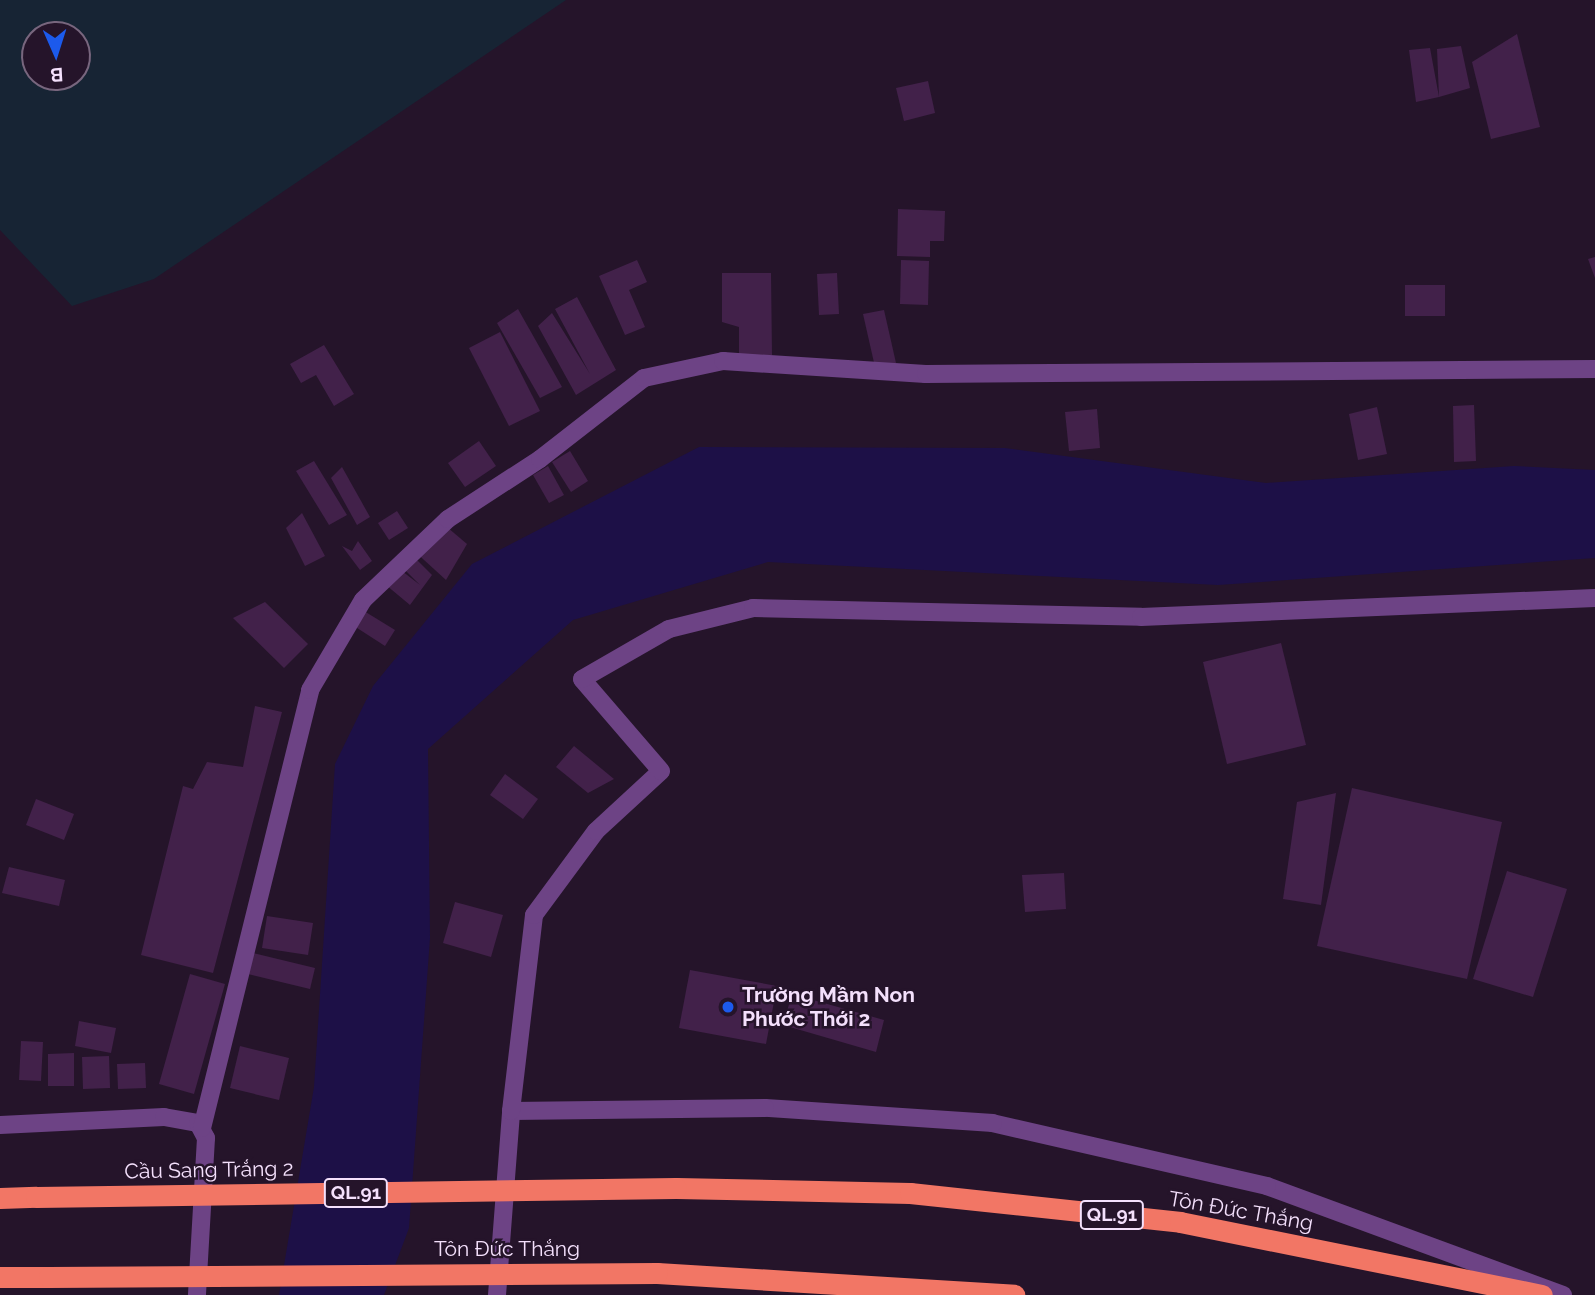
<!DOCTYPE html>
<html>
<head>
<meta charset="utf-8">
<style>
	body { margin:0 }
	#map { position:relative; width:1595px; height:1295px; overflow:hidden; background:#25142a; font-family:Raleway,sans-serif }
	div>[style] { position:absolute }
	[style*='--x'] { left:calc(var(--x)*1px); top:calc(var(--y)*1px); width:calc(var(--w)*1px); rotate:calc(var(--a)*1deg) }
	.green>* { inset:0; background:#172434 }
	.water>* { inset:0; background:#1d1047 }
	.building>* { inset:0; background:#42214a }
	.minor>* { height:18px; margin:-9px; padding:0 9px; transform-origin:9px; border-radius:9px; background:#6d4385 }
	.highway>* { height:21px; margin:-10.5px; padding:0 10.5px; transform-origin:10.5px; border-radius:10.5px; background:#f27665 }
	.highway-bridge>* { height:21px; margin:-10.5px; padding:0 10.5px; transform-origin:10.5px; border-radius:10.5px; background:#f27665 }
	.dots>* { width:19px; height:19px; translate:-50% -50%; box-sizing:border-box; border:4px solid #25142a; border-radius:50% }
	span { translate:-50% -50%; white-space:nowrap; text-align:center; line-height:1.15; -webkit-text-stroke:5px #25142a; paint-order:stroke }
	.shield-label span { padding:2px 5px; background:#25142a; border:2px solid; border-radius:5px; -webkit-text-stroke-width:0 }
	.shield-label { font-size:19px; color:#f4e0fc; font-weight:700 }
	.poi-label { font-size:21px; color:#f4e0fc; font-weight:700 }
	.left { translate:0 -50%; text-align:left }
	.street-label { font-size:21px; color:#f4e0fc }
	.north { position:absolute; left:21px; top:21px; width:70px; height:70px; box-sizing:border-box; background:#25142a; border:2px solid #78667e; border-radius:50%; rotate:177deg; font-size:19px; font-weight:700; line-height:28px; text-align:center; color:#f4e0fc }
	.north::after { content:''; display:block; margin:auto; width:24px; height:32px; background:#1c5aec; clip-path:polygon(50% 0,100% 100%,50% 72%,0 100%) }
</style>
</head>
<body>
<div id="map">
	<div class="green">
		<div style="clip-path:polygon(evenodd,0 0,566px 0,154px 279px,72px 306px,0 230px,0 0,35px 35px,77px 35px,77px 77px,35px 77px,35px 35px)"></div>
	</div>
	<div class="water">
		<div style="clip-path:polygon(699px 447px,1005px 448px,1266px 483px,1514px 466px,1595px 470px,1595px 558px,1218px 585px,768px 562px,573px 620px,428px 749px,430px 938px,409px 1228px,384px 1295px,279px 1295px,314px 1087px,335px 764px,373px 686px,472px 564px)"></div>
	</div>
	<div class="building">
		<div style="clip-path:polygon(1517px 34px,1540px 127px,1491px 139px,1472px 62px)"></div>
		<div style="clip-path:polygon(1461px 46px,1470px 88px,1439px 97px,1416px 102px,1409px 50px,1430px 48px,1439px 97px,1437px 49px)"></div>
		<div style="clip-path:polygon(928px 81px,935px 113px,904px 121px,896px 88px)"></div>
		<div style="clip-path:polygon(898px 209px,945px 211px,944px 241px,930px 241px,930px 257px,897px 256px)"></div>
		<div style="clip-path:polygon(1595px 257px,1595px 278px,1588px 259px)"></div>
		<div style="clip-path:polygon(637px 260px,647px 282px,629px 290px,645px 327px,625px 335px,599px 276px)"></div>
		<div style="clip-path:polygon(901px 260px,929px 261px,928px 305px,900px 304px)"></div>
		<div style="clip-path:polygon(722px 273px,771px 273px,772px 355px,739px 355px,739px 327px,722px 322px)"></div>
		<div style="clip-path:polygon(837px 273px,839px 314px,819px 315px,817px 274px)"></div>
		<div style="clip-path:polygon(1405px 285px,1445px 285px,1445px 316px,1405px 316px)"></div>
		<div style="clip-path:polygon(577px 297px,616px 370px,576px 395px,538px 326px,552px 313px,590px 374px,555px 309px)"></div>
		<div style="clip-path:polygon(518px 309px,562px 387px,540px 398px,497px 323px)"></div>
		<div style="clip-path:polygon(884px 310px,896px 363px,875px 367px,863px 314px)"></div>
		<div style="clip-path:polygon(500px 332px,540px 411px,509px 426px,469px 348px)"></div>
		<div style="clip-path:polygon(324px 345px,354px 394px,334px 406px,316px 375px,301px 383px,290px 364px)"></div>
		<div style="clip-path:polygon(1474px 405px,1476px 461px,1454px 462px,1453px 406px)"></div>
		<div style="clip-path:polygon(1377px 407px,1387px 454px,1358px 460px,1349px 414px)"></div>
		<div style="clip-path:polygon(1097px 409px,1100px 448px,1069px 451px,1065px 412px)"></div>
		<div style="clip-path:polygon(479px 441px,496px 466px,465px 487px,448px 463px)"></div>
		<div style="clip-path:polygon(570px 451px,588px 481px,571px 492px,552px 462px)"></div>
		<div style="clip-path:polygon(314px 461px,347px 515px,329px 525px,296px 471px)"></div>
		<div style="clip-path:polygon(548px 466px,564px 495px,549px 503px,533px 475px)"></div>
		<div style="clip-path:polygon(342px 467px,370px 517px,357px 525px,331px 478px)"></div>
		<div style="clip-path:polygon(397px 511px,408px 528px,389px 540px,378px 523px)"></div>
		<div style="clip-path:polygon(302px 513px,325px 556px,305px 566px,286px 528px)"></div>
		<div style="clip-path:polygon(441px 522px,467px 544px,446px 580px,412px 549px)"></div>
		<div style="clip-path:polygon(358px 541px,372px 561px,360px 570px,342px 546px,352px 551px)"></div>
		<div style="clip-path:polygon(407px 550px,432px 575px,410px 605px,380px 580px,393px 564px,420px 585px,396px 561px)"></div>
		<div style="clip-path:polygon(265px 602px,308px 644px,284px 668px,233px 618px)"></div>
		<div style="clip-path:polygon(364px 611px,395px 630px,385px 646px,354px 626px)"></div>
		<div style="clip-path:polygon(1281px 643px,1306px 745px,1227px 764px,1203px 662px)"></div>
		<div style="clip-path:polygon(255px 706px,282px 712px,213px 973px,141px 955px,183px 786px,193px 789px,207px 762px,243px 767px)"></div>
		<div style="clip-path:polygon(574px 746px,614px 779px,588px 793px,556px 767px)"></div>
		<div style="clip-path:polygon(505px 774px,538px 799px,523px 819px,490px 795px)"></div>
		<div style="clip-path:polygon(1352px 788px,1502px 822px,1467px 979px,1317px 946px)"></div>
		<div style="clip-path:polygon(1336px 793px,1321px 905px,1283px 899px,1297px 802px)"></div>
		<div style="clip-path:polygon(36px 799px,74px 814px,64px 840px,26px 825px)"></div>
		<div style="clip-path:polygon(9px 867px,65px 880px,59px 906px,2px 893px)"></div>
		<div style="clip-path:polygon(1507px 871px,1567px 889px,1533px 997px,1473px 979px)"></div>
		<div style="clip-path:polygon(1064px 873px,1066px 909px,1025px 912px,1022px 875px)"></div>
		<div style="clip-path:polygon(455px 902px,503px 915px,491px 957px,443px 943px)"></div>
		<div style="clip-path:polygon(267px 916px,313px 923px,308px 955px,262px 948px)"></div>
		<div style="clip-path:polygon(253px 953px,315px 968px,310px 989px,248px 974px)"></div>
		<div style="clip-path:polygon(690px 970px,777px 986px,766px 1044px,679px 1028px)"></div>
		<div style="clip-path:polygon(190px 974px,225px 984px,194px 1094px,159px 1084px)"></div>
		<div style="clip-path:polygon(792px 994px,884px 1020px,876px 1052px,783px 1025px)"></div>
		<div style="clip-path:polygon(79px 1021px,116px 1028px,111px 1053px,75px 1046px)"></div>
		<div style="clip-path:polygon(21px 1041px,43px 1042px,41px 1081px,19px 1080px)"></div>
		<div style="clip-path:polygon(240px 1046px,289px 1058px,279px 1100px,230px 1088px)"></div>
		<div style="clip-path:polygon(74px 1053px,74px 1086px,48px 1086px,48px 1054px)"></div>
		<div style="clip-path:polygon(109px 1056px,110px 1088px,83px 1089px,82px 1057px)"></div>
		<div style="clip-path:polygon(145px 1063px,146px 1088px,118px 1089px,117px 1064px)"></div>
	</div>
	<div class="minor">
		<div style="--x:0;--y:1125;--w:164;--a:-2.8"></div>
		<div style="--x:164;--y:1117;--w:35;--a:10"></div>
		<div style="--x:198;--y:1123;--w:17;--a:62"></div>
		<div style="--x:206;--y:1138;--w:157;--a:93.3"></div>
		<div style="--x:202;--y:1128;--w:451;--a:-76.1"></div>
		<div style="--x:310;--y:690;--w:104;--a:-59.5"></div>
		<div style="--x:363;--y:600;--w:117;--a:-43.6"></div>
		<div style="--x:448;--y:519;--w:110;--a:-33.1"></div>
		<div style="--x:540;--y:459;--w:132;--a:-37.9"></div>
		<div style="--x:644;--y:378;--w:81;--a:-12.1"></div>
		<div style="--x:723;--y:361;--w:203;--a:3.7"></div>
		<div style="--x:926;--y:374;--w:669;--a:-0.43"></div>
		<div style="--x:497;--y:1295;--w:185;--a:-85.6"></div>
		<div style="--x:1563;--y:1295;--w:315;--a:-159.8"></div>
		<div style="--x:1267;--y:1186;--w:281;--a:-167.1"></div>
		<div style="--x:993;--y:1123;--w:228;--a:-176.2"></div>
		<div style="--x:765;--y:1108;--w:254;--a:179.3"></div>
		<div style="--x:511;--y:1111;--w:197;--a:-83.3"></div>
		<div style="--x:534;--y:915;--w:104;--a:-53.6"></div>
		<div style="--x:596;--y:831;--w:88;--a:-42.7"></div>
		<div style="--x:661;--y:771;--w:121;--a:-130.7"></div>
		<div style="--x:582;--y:679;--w:100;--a:-29.9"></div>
		<div style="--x:669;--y:629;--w:87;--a:-14"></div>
		<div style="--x:753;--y:608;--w:388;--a:1.3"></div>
		<div style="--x:1141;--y:617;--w:454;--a:-2.4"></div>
	</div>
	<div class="highway">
		<div style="--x:676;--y:1188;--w:234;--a:1.2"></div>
		<div style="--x:910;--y:1193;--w:272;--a:6.1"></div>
		<div style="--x:1180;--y:1222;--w:369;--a:11.4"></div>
		<div style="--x:0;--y:1198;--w:36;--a:-2"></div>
		<div style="--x:657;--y:1273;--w:358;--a:3.5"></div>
		<div style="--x:0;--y:1277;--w:49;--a:0"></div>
	</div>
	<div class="highway-bridge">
		<div style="--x:36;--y:1197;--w:640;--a:-0.81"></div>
		<div style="--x:49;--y:1277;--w:608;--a:-0.38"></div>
	</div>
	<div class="dots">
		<div style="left:728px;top:1007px;background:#1c5aec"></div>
	</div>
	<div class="shield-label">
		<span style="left:356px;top:1193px">QL.91</span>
		<span style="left:1112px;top:1215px">QL.91</span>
	</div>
	<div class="poi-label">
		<span class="left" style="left:742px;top:1007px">Trường Mầm Non<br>Phước Thới 2</span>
	</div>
	<div class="street-label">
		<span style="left:209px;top:1170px;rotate:-1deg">Cầu Sang Trắng 2</span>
		<span style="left:1241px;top:1211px;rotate:10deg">Tôn Đức Thắng</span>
		<span style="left:507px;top:1249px">Tôn Đức Thắng</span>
	</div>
	<div class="north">B</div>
</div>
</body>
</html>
